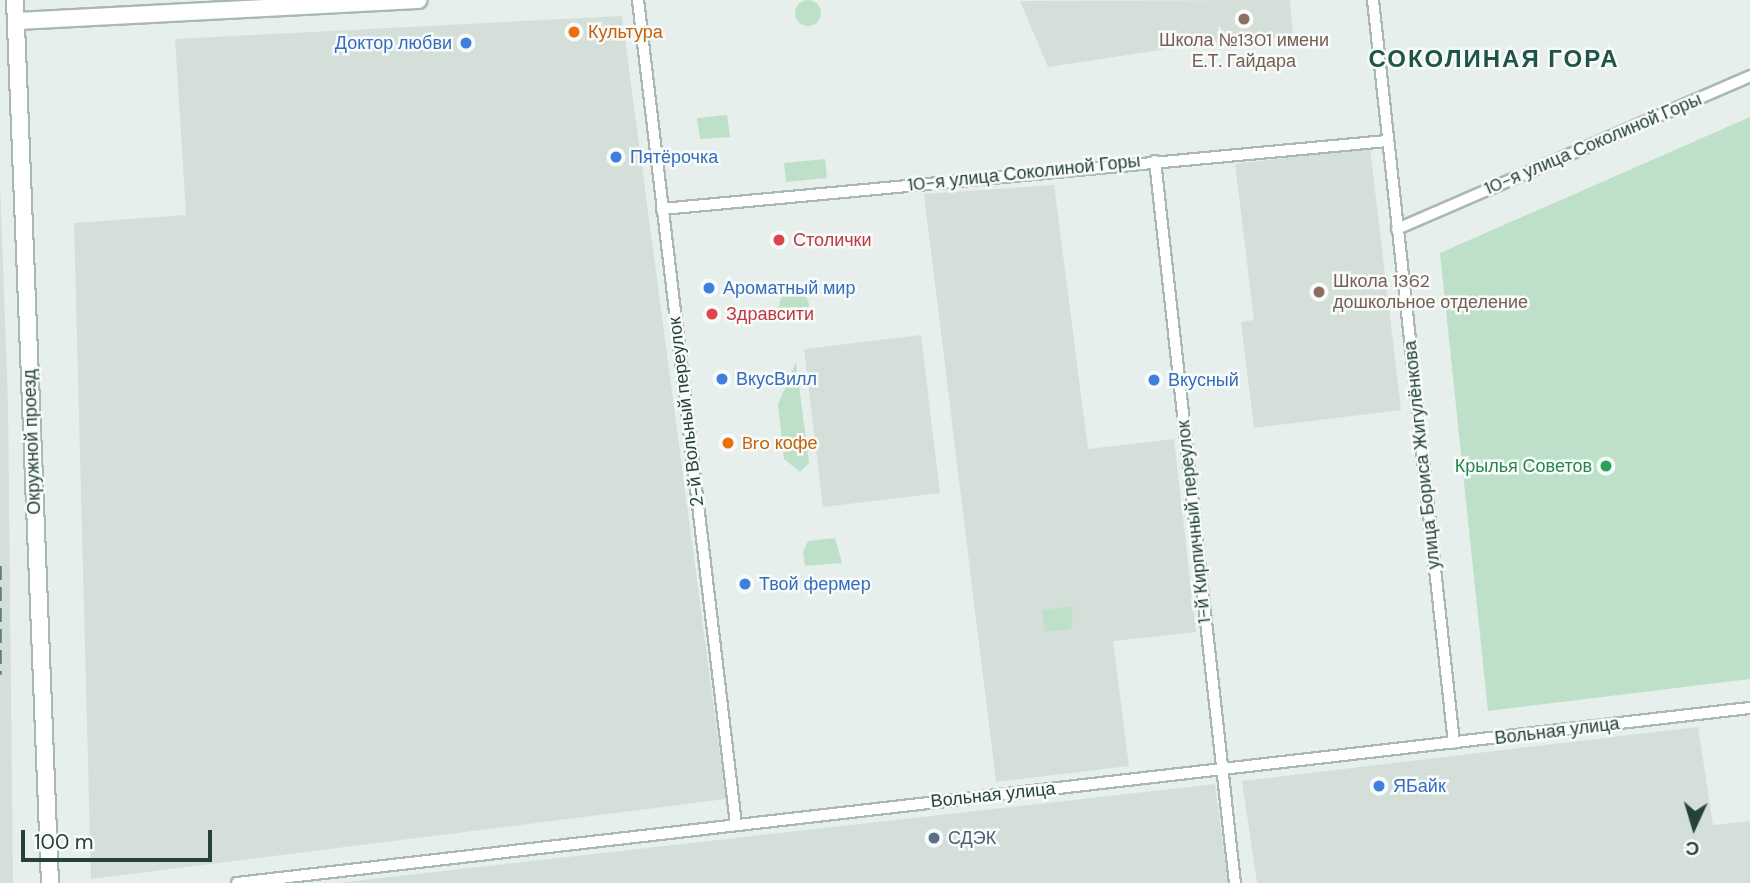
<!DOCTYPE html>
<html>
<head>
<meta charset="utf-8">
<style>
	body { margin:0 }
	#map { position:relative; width:1750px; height:883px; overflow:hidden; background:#e6efeb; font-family:"DM Sans",sans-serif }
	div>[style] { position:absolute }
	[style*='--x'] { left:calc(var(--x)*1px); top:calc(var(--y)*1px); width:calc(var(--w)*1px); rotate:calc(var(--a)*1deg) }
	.built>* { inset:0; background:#d4dfda }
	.green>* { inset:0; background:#bfe0c8 }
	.round { border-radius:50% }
	.roads { filter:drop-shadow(2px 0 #a8b8b2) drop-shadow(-2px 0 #a8b8b2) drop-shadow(0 2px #a8b8b2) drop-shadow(0 -2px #a8b8b2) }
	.street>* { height:10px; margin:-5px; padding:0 5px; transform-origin:5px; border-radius:5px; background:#fff }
	.secondary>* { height:16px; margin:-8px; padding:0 8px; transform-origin:8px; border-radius:8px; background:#fff }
	.rail>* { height:3.5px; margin-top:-1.75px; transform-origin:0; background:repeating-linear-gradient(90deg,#5f7d75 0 14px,transparent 0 21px) }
	.dots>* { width:19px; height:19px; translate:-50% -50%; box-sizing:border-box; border:4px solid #f7fbf9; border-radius:50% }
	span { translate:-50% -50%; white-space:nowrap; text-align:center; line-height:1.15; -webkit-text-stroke:5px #f7fbf9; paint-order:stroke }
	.food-label { font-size:18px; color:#c56008 }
	.left { translate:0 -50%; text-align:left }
	.education-label { font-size:18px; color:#785e54 }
	.shop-label { font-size:18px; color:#366cbe }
	.right { translate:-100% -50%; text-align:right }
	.street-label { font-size:18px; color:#24423a }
	.health-label { font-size:18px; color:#be3a42 }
	.leisure-label { font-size:18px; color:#27864d }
	.service-label { font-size:18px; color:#4e5e75 }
	.district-label { font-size:24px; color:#1f5548; font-weight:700; letter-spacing:2px }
	.north { position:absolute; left:1659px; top:792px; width:70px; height:70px; -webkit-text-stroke:5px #f7fbf9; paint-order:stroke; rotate:184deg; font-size:19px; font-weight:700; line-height:28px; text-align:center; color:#24423a }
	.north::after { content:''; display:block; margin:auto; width:24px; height:32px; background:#24423a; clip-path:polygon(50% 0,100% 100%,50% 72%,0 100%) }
	.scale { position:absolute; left:21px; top:830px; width:191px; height:32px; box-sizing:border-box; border:4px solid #24423a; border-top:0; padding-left:9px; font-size:21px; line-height:24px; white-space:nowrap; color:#24423a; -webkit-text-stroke:5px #f7fbf9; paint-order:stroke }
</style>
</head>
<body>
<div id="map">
	<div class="built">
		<div style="clip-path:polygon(1290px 0,1293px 37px,1206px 43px,1048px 67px,1020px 1px)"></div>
		<div style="clip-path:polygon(622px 16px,726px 799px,91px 879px,74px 223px,186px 215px,175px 39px)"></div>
		<div style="clip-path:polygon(1370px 148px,1401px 410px,1254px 428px,1241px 322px,1254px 320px,1235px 164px)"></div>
		<div style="clip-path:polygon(0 184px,8px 404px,13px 883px,0 883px)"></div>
		<div style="clip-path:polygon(1054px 185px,1088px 449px,1174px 439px,1196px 632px,1113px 641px,1129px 766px,996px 782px,924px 194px)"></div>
		<div style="clip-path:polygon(921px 335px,940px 493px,823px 507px,804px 349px)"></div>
		<div style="clip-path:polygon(1698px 727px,1713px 825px,1750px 821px,1750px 883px,1257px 883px,1242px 781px)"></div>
		<div style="clip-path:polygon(1215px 784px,1228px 883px,337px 883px)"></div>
	</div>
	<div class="green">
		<div class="round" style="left:795px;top:0;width:26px;height:26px"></div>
		<div style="clip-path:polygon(727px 115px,730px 137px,700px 139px,697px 118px)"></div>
		<div style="clip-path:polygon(1750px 117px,1750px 679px,1488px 711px,1440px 253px)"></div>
		<div style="clip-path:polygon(825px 159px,827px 178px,786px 182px,784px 163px)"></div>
		<div class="round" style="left:779px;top:291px;width:30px;height:30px"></div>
		<div style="clip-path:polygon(796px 362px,809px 463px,800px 472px,784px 459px,778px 404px)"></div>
		<div style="clip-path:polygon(835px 538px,842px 563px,805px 566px,803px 552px,808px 541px)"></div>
		<div style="clip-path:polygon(1073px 606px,1071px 629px,1045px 632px,1042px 610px)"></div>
	</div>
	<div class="roads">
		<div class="street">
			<div style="--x:638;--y:0;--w:830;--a:83.22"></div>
			<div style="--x:1373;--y:0;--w:747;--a:83.78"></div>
			<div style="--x:1155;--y:161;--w:726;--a:83.68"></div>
			<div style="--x:662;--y:209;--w:728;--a:-5.36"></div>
			<div style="--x:1397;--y:229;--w:385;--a:-23.4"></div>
			<div style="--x:237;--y:883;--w:1523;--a:-6.6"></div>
		</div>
		<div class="secondary">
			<div style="--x:15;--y:0;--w:884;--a:87.73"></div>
			<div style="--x:16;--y:21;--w:403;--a:-3"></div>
		</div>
	</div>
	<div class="rail">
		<div style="--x:0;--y:566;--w:109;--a:90"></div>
	</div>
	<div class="dots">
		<div style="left:1244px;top:19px;background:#8d6e63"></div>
		<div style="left:574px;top:32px;background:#e8710a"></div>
		<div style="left:466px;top:43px;background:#3f7fe0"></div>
		<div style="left:616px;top:157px;background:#3f7fe0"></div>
		<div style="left:779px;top:240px;background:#e0444e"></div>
		<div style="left:709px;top:288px;background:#3f7fe0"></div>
		<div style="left:1319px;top:292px;background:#8d6e63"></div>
		<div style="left:712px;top:314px;background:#e0444e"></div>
		<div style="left:722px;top:379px;background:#3f7fe0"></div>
		<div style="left:1154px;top:380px;background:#3f7fe0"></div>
		<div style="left:728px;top:443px;background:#e8710a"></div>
		<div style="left:1606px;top:466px;background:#2e9e5b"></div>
		<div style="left:745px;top:584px;background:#3f7fe0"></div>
		<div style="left:1379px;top:786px;background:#3f7fe0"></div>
		<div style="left:934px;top:838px;background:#5c6f8a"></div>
	</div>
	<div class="food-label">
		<span class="left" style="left:588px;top:32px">Культура</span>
		<span class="left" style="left:742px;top:443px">Bro кофе</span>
	</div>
	<div class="education-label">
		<span style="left:1244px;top:51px">Школа №1301 имени<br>Е.Т. Гайдара</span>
		<span class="left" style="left:1333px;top:292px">Школа 1362<br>дошкольное отделение</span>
	</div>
	<div class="shop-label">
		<span class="right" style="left:452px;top:43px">Доктор любви</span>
		<span class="left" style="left:630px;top:157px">Пятёрочка</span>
		<span class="left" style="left:723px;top:288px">Ароматный мир</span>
		<span class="left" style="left:736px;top:379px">ВкусВилл</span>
		<span class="left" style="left:1168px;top:380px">Вкусный</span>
		<span class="left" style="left:759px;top:584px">Твой фермер</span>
		<span class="left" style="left:1393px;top:786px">ЯБайк</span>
	</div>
	<div class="street-label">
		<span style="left:1593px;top:144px;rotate:-23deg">10-я улица Соколиной Горы</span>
		<span style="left:1024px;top:173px;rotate:-6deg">10-я улица Соколиной Горы</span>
		<span style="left:686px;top:412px;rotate:-97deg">2-й Вольный переулок</span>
		<span style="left:32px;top:442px;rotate:-92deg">Окружной проезд</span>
		<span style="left:1422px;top:455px;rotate:-96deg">улица Бориса Жигулёнкова</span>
		<span style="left:1194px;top:522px;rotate:-96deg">1-й Кирпичный переулок</span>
		<span style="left:1557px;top:731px;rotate:-7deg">Вольная улица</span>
		<span style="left:993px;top:795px;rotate:-6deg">Вольная улица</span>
	</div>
	<div class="health-label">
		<span class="left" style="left:793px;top:240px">Столички</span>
		<span class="left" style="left:726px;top:314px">Здравсити</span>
	</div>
	<div class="leisure-label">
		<span class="right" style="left:1592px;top:466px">Крылья Советов</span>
	</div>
	<div class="service-label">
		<span class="left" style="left:948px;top:838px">СДЭК</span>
	</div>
	<div class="district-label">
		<span style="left:1494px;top:59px">СОКОЛИНАЯ ГОРА</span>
	</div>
	<div class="north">С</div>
	<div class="scale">100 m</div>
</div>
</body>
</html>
